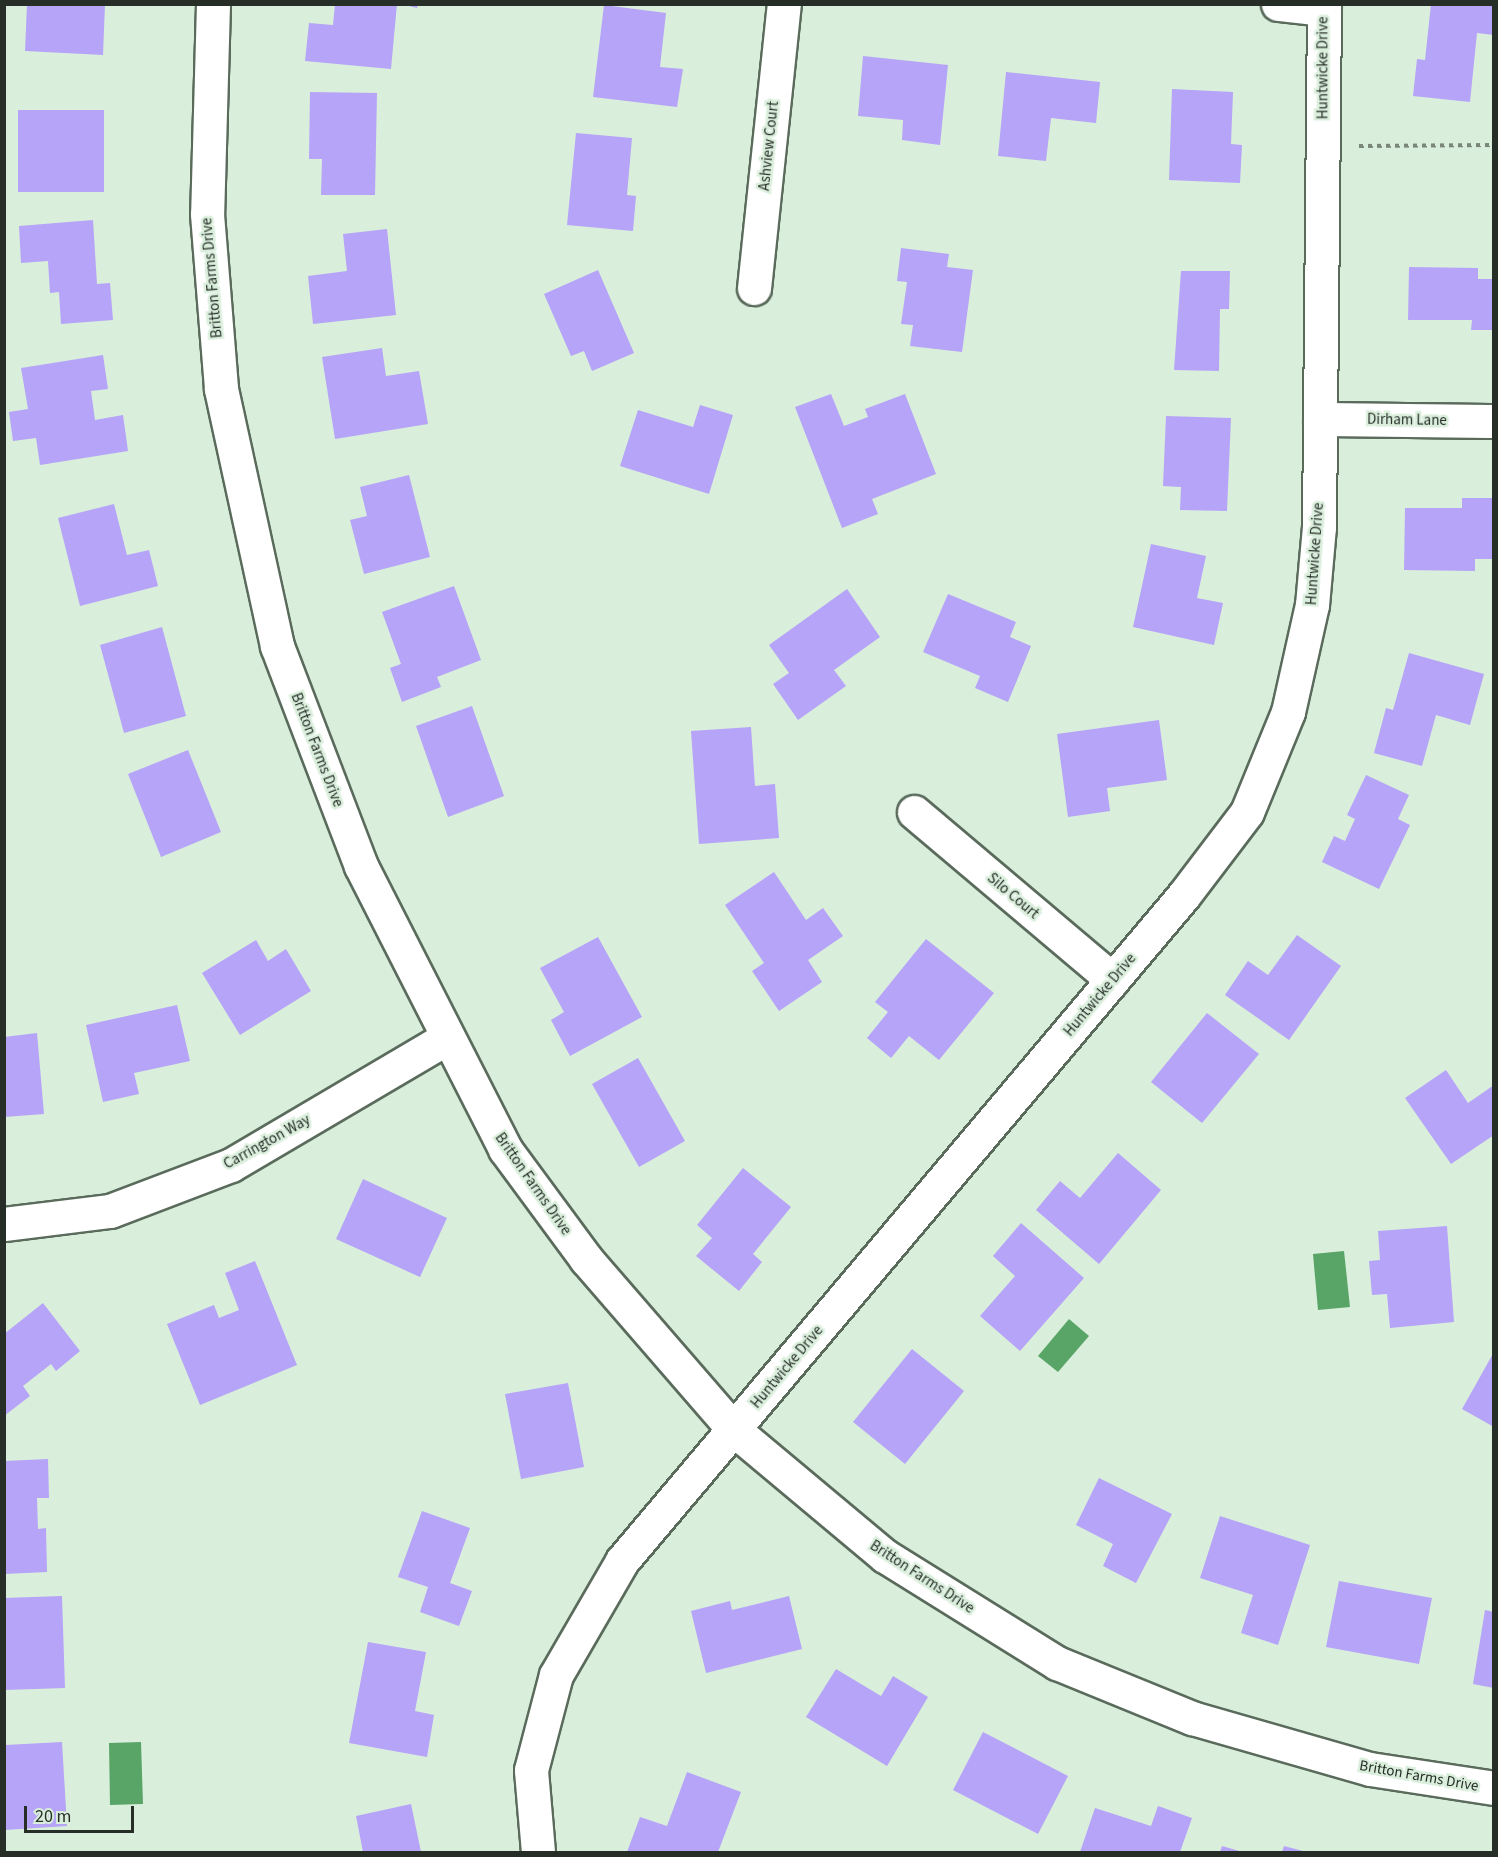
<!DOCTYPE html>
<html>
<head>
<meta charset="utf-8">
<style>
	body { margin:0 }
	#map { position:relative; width:1498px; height:1857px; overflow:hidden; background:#daeedc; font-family:"Source Sans 3",sans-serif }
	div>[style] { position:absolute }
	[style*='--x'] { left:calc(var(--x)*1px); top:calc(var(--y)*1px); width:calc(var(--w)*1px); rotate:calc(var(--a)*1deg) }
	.water>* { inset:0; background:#59a567 }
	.building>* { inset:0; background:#b5a4f7 }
	.path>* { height:4px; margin-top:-2px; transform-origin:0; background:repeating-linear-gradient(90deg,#79877b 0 4.5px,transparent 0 9px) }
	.roads { filter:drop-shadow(2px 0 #5a6b5c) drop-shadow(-2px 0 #5a6b5c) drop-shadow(0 2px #5a6b5c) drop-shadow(0 -2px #5a6b5c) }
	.street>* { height:33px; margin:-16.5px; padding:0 16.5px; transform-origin:16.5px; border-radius:16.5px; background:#fff }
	span { translate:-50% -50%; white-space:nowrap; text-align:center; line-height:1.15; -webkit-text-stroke:5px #daeedc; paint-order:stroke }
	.street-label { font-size:15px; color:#262e27 }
	.frame { position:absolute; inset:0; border:6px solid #262e27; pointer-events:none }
	.scale { position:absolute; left:24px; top:1806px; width:110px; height:27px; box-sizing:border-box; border:3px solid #262e27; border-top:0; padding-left:8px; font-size:18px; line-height:21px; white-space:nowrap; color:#262e27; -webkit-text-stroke:4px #daeedc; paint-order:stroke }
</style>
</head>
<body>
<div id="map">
	<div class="water">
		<div style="clip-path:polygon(1344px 1251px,1350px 1307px,1318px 1310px,1313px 1254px)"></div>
		<div style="clip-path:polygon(1069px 1319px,1089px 1336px,1058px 1372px,1038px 1356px)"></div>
		<div style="clip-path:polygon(141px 1742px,143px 1804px,110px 1805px,109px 1743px)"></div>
	</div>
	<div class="building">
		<div style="clip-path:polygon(27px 4px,105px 4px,103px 55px,25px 51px)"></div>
		<div style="clip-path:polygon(335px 4px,397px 4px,391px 69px,305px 61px,309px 23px,333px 25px)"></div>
		<div style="clip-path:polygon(401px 4px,418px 4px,417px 8px)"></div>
		<div style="clip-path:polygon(1431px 4px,1494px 4px,1494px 35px,1477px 33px,1470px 102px,1413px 96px,1417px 59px,1425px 60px)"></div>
		<div style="clip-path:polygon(604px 5px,666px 13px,660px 67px,683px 69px,677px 107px,593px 97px)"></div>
		<div style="clip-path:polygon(863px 56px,948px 65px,940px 145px,902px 140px,903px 120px,858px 116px)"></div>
		<div style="clip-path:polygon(1006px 72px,1100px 82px,1096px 123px,1051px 118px,1046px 161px,998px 156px)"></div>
		<div style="clip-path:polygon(1172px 89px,1233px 92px,1231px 144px,1242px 145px,1240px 183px,1169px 180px)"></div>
		<div style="clip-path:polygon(310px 92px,377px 93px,375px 195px,321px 195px,322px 159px,309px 159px)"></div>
		<div style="clip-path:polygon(18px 110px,104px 110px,104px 192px,18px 192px)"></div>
		<div style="clip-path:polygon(576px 133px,632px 138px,627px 195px,636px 196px,633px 231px,567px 225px)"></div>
		<div style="clip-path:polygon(93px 220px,97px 284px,110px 283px,113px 320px,61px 324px,59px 292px,50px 293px,48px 261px,21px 263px,19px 226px)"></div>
		<div style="clip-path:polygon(387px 229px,396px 315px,313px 324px,308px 276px,347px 271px,343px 234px)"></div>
		<div style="clip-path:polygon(901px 248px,949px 254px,947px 267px,973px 270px,962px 352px,910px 346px,913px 325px,901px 324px,907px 282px,897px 281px)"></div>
		<div style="clip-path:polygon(1409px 267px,1478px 268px,1478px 279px,1494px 279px,1494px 330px,1471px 330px,1472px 320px,1408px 320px)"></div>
		<div style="clip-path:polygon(598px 270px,634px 353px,592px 371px,584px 351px,571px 356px,544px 294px)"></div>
		<div style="clip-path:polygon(1181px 271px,1230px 271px,1229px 309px,1220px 309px,1219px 371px,1174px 370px)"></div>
		<div style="clip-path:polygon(382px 348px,386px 376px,419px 371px,428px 424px,335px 439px,322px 357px)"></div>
		<div style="clip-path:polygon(103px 355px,108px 389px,91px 391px,95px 420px,123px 415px,128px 451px,40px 465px,36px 438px,13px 441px,9px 412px,28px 409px,21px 368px)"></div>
		<div style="clip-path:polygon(831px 394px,844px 426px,868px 417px,865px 409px,905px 394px,936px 474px,872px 499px,878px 514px,842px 528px,795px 407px)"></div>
		<div style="clip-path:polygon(700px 405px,733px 415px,709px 494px,620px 466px,638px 410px,693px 427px)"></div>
		<div style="clip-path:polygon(1166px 416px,1231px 418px,1227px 511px,1180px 510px,1181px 487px,1163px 486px)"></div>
		<div style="clip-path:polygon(409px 475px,430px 557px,364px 574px,350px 520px,367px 516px,360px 487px)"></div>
		<div style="clip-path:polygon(1462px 498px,1494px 498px,1494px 559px,1475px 559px,1475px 571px,1404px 570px,1405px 508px,1462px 508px)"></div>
		<div style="clip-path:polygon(114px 504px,127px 555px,149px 550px,158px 586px,80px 606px,58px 518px)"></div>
		<div style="clip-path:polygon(1151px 544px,1206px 556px,1197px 598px,1223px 603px,1214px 645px,1133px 627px)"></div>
		<div style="clip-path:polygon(454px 586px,481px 660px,437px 677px,441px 687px,402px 702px,390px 668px,401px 664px,382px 612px)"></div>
		<div style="clip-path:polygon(847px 589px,880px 637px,834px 670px,846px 686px,798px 720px,773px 684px,789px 673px,769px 645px)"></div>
		<div style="clip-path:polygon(948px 594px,1016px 622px,1010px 637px,1031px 646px,1008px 702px,975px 688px,980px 676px,923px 652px)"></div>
		<div style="clip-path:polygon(162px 627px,186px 716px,124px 733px,100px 645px)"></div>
		<div style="clip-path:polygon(1409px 653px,1484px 674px,1470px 725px,1436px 715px,1422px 766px,1374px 753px,1386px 708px,1393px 710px)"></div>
		<div style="clip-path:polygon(472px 706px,504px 796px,448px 817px,416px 726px)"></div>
		<div style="clip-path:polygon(1159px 720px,1167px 780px,1107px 788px,1110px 811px,1068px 817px,1057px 734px)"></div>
		<div style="clip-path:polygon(751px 727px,755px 786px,775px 784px,779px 838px,699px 844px,691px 731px)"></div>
		<div style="clip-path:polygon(188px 750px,221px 832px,161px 857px,128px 774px)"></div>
		<div style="clip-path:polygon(1366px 775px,1409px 795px,1398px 819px,1410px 825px,1379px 889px,1322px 862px,1334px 836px,1345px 841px,1355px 819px,1347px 815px)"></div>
		<div style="clip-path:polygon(774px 872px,806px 920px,823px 908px,843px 936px,808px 960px,822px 982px,779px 1011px,752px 971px,764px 963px,725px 905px)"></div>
		<div style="clip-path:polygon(1297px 935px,1341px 966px,1289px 1040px,1225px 995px,1248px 961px,1268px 975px)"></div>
		<div style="clip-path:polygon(598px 937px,642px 1017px,570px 1056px,551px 1020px,564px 1012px,540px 968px)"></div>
		<div style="clip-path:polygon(926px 939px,994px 993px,939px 1060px,909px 1036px,891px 1058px,867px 1038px,888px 1012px,875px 1002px)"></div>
		<div style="clip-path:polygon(256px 940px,268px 961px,286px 949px,311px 991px,240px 1035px,202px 973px)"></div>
		<div style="clip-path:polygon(177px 1005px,190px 1061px,134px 1073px,139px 1094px,103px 1102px,86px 1025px)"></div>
		<div style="clip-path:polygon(1207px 1013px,1259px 1054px,1202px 1123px,1151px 1082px)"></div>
		<div style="clip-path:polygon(37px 1033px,44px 1114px,4px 1117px,4px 1037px)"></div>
		<div style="clip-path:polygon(638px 1058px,685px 1141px,639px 1167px,592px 1084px)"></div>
		<div style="clip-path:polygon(1446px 1070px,1468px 1103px,1494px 1085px,1494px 1135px,1451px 1164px,1405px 1098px)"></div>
		<div style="clip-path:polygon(1118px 1153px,1161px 1190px,1099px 1264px,1036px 1210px,1060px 1181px,1080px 1198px)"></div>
		<div style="clip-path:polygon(743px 1168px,791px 1207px,753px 1254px,762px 1262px,739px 1291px,696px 1256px,712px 1238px,697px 1225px)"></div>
		<div style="clip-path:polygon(363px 1179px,447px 1218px,420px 1277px,336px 1239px)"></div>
		<div style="clip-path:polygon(1021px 1223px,1084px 1278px,1020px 1351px,980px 1316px,1015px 1276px,993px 1256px)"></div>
		<div style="clip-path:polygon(1447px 1226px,1454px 1322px,1390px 1328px,1387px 1294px,1372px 1295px,1369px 1261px,1380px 1260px,1378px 1231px)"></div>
		<div style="clip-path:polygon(255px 1261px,297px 1365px,200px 1405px,167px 1324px,214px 1305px,219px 1318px,239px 1310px,225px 1273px)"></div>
		<div style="clip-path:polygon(43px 1303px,80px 1351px,56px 1371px,51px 1364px,23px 1386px,30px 1396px,4px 1416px,4px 1334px)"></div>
		<div style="clip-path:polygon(912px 1349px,964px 1391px,905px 1464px,853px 1422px)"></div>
		<div style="clip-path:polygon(1494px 1352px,1494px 1427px,1462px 1409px)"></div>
		<div style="clip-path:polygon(568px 1383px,584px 1467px,521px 1479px,505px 1394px)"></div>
		<div style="clip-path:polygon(48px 1459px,49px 1498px,37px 1498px,38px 1529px,46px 1528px,47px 1572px,4px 1574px,4px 1461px)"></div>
		<div style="clip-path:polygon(1099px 1478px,1172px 1514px,1136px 1583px,1103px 1566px,1113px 1544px,1076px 1525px)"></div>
		<div style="clip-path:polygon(422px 1511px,470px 1528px,450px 1583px,472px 1591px,459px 1626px,420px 1612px,428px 1587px,398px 1577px)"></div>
		<div style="clip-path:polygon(1220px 1516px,1310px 1545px,1278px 1645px,1241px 1633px,1253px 1595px,1200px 1578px)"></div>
		<div style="clip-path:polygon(1339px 1581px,1432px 1598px,1419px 1664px,1326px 1647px)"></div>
		<div style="clip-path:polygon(62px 1596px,65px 1688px,5px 1690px,4px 1598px)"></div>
		<div style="clip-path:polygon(789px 1596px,802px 1649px,706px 1673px,691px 1611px,730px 1601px,732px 1610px)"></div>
		<div style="clip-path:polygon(1485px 1610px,1494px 1612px,1494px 1688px,1473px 1684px)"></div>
		<div style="clip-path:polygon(368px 1642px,426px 1652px,415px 1711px,434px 1715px,427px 1757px,349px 1743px)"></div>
		<div style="clip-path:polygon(836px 1669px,881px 1696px,893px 1676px,928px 1697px,887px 1766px,806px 1717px)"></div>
		<div style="clip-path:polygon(983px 1732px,1068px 1776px,1038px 1834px,953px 1790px)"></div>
		<div style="clip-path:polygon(62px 1742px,67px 1826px,5px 1830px,5px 1745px)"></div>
		<div style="clip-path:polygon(687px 1772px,741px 1792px,718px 1852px,627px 1852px,640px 1817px,667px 1826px)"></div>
		<div style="clip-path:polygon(411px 1804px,421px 1852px,363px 1852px,356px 1816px)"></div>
		<div style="clip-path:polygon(1158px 1806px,1192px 1818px,1180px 1852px,1080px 1852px,1095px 1808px,1151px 1826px)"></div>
		<div style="clip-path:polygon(1222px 1846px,1243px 1852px,1220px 1852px)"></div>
		<div style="clip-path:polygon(1284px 1846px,1307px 1852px,1282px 1852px)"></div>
	</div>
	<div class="path">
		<div style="--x:1359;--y:146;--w:135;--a:-0.4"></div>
	</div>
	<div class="roads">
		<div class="street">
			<div style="--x:213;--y:4;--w:210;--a:91.6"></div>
			<div style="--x:207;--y:214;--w:176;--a:85.4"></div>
			<div style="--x:221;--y:389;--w:263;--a:77.7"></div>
			<div style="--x:277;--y:646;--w:235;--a:69.1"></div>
			<div style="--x:361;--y:866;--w:318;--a:63"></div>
			<div style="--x:505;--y:1149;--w:137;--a:53.6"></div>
			<div style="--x:586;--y:1259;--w:225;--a:49.1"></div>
			<div style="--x:733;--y:1429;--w:198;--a:39.9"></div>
			<div style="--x:885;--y:1556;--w:203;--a:31.9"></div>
			<div style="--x:1057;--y:1663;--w:146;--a:22.2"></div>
			<div style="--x:1192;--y:1718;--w:185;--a:16"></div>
			<div style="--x:1370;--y:1769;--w:125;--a:8.7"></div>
			<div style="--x:1278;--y:4;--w:46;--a:6.2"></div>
			<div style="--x:754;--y:288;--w:286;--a:-84"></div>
			<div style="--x:1320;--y:419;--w:174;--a:0.7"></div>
			<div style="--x:914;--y:812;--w:260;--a:40.2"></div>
			<div style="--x:4;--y:1224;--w:107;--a:-7"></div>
			<div style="--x:110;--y:1211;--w:129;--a:-20.8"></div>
			<div style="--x:231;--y:1165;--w:248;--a:-30.5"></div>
			<div style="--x:538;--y:1852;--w:82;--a:-94.9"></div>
			<div style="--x:531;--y:1770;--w:98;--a:-75.3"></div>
			<div style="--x:556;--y:1675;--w:132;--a:-59.9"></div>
			<div style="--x:622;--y:1561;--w:871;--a:-49.84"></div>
			<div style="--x:1184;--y:895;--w:104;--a:-52.8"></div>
			<div style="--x:1247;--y:812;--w:108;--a:-67.7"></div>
			<div style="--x:1288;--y:712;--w:110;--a:-77.4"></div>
			<div style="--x:1312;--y:605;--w:78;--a:-84.9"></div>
			<div style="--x:1319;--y:527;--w:523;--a:-89.45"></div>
		</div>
	</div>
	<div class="street-label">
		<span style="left:1323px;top:68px;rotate:-90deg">Huntwicke Drive</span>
		<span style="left:769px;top:146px;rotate:-84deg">Ashview Court</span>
		<span style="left:212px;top:278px;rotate:-95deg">Britton Farms Drive</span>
		<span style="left:1407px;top:420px;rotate:1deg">Dirham Lane</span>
		<span style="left:1315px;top:554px;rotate:-86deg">Huntwicke Drive</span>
		<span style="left:317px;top:750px;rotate:69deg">Britton Farms Drive</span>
		<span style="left:1013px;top:896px;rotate:40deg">Silo Court</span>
		<span style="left:1100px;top:995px;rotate:-50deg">Huntwicke Drive</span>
		<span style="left:267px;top:1142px;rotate:-29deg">Carrington Way</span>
		<span style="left:533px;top:1184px;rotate:55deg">Britton Farms Drive</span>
		<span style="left:787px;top:1367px;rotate:-50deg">Huntwicke Drive</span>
		<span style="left:922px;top:1577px;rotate:33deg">Britton Farms Drive</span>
		<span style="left:1419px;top:1776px;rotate:10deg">Britton Farms Drive</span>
	</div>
	<div class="frame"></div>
	<div class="scale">20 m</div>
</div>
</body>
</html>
